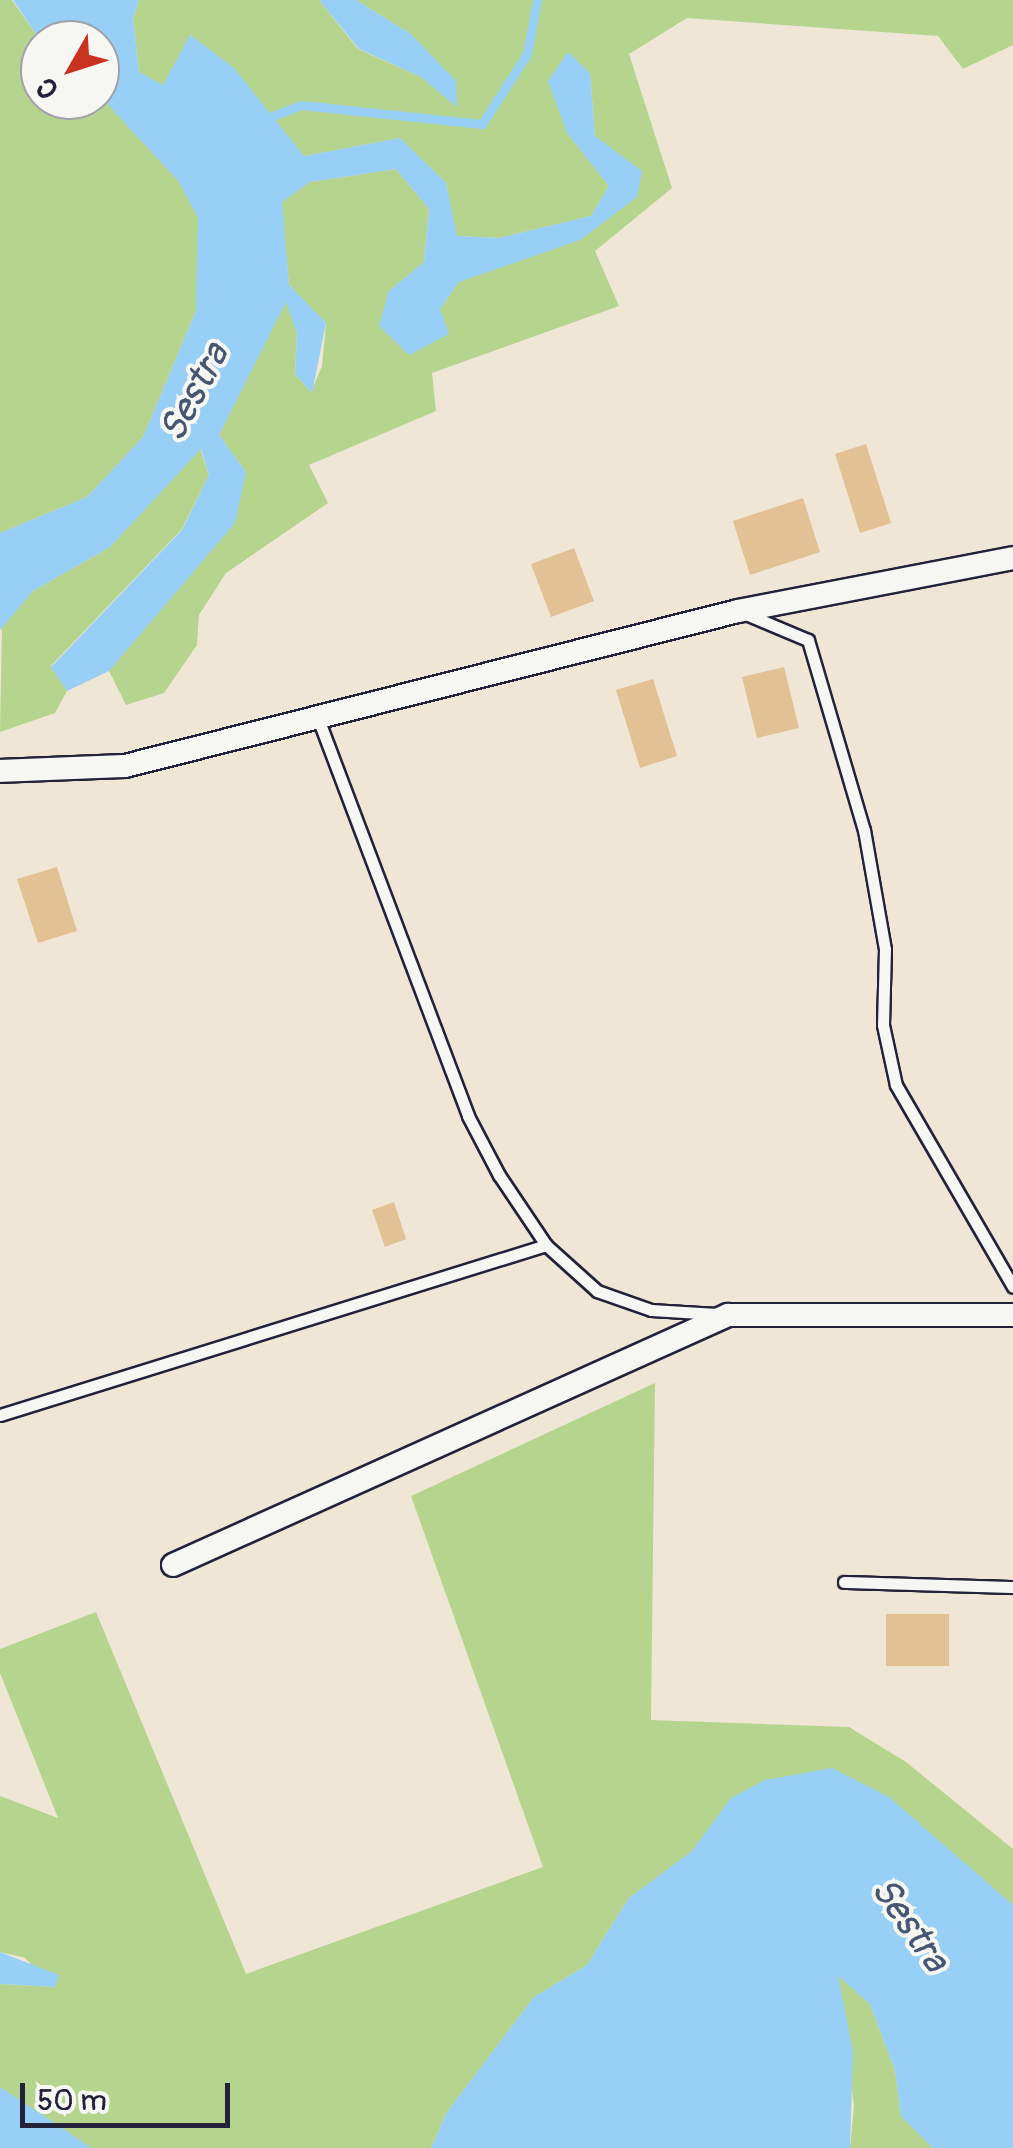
<!DOCTYPE html>
<html>
<head>
<meta charset="utf-8">
<style>
	body { margin:0 }
	#map { position:relative; width:1013px; height:2148px; overflow:hidden; background:#f0e6d6; font-family:Pangolin,sans-serif }
	div>[style] { position:absolute }
	[style*='--x'] { left:calc(var(--x)*1px); top:calc(var(--y)*1px); width:calc(var(--w)*1px); rotate:calc(var(--a)*1deg) }
	.green>* { inset:0; background:#b5d58f }
	.water>* { inset:0; background:#97cff6 }
	.stream>* { height:9px; margin:-4.5px; padding:0 4.5px; transform-origin:4.5px; border-radius:4.5px; background:#97cff6 }
	.building>* { inset:0; background:#e2c194 }
	.roads { filter:drop-shadow(2px 0 #22223b) drop-shadow(-2px 0 #22223b) drop-shadow(0 2px #22223b) drop-shadow(0 -2px #22223b) }
	.lane>* { height:11px; margin:-5.5px; padding:0 5.5px; transform-origin:5.5px; border-radius:5.5px; background:#f6f6f2 }
	.street>* { height:22px; margin:-11px; padding:0 11px; transform-origin:11px; border-radius:11px; background:#f6f6f2 }
	span { translate:-50% -50%; white-space:nowrap; text-align:center; line-height:1.15; -webkit-text-stroke:8px #f6f6f2; paint-order:stroke }
	.water-label { font-size:38px; color:#455673; font-style:italic }
	.north { position:absolute; left:20px; top:20px; width:100px; height:100px; box-sizing:border-box; background:#f6f6f2; border:2px solid #a1a1a9; border-radius:50%; rotate:231deg; font-size:28px; font-weight:700; line-height:40px; text-align:center; color:#22223b }
	.north::after { content:''; display:block; margin:auto; width:35px; height:45px; background:#c8321e; clip-path:polygon(50% 0,100% 100%,50% 72%,0 100%) }
	.scale { position:absolute; left:20px; top:2083px; width:210px; height:45px; box-sizing:border-box; border:5px solid #22223b; border-top:0; padding-left:12px; font-size:30px; line-height:35px; white-space:nowrap; color:#22223b; -webkit-text-stroke:8px #f6f6f2; paint-order:stroke }
</style>
</head>
<body>
<div id="map">
	<div class="green">
		<div style="clip-path:polygon(0 0,12px 0,40px 40px,40px 100px,100px 96px,120px 114px,179px 182px,198px 217px,200px 255px,196px 311px,143px 437px,87px 497px,0 533px)"></div>
		<div style="clip-path:polygon(139px 0,319px 0,358px 49px,421px 77px,457px 106px,411px 34px,356px 0,1013px 0,1013px 45px,963px 69px,938px 36px,687px 18px,629px 54px,672px 188px,595px 251px,619px 306px,432px 373px,436px 411px,309px 465px,328px 503px,226px 573px,199px 615px,197px 645px,164px 693px,126px 705px,109px 671px,246px 472px,219px 435px,286px 301px,297px 333px,295px 374px,311px 392px,322px 366px,326px 323px,289px 285px,281px 202px,310px 182px,396px 169px,429px 209px,424px 262px,389px 291px,440px 309px,459px 282px,637px 197px,595px 136px,590px 73px,567px 133px,609px 186px,591px 216px,498px 238px,456px 236px,446px 183px,400px 138px,304px 156px,191px 35px,163px 86px,139px 72px,133px 18px)"></div>
		<div style="clip-path:polygon(200px 448px,209px 475px,182px 529px,51px 666px,67px 691px,55px 713px,0 732px,2px 625px,33px 591px,110px 547px)"></div>
		<div style="clip-path:polygon(655px 1383px,651px 1720px,849px 1727px,906px 1762px,1013px 1849px,1013px 1905px,946px 1849px,731px 1798px,693px 1851px,629px 1898px,587px 1965px,534px 1997px,447px 2112px,431px 2148px,91px 2148px,0 2087px,0 1984px,54px 1987px,25px 1958px,0 1952px,0 1796px,58px 1818px,0 1673px,0 1649px,96px 1612px,246px 1974px,543px 1867px,411px 1496px)"></div>
		<div style="clip-path:polygon(837px 1974px,870px 2004px,895px 2070px,901px 2115px,933px 2148px,850px 2148px,854px 2106px)"></div>
	</div>
	<div class="water">
		<div style="clip-path:polygon(13px 0,139px 0,133px 18px,139px 72px,163px 85px,190px 35px,234px 68px,304px 156px,400px 138px,446px 183px,457px 236px,498px 238px,591px 216px,609px 186px,567px 133px,548px 81px,568px 52px,590px 73px,595px 136px,642px 171px,637px 197px,580px 240px,459px 282px,440px 309px,449px 334px,409px 355px,379px 326px,389px 291px,424px 262px,429px 209px,396px 169px,310px 182px,282px 202px,289px 285px,326px 323px,312px 393px,295px 374px,297px 333px,286px 302px,219px 435px,246px 472px,235px 523px,109px 671px,67px 691px,51px 667px,182px 530px,209px 475px,201px 449px,110px 547px,33px 591px,0 630px,0 533px,87px 497px,143px 437px,196px 311px,198px 218px,179px 182px,100px 96px,100px 40px,40px 40px)"></div>
		<div style="clip-path:polygon(319px 0,356px 0,411px 34px,456px 81px,457px 107px,421px 77px,359px 49px)"></div>
		<div style="clip-path:polygon(832px 1768px,889px 1797px,1013px 1905px,1013px 2148px,933px 2148px,901px 2116px,895px 2070px,870px 2004px,838px 1976px,853px 2051px,850px 2148px,431px 2148px,447px 2112px,534px 1997px,587px 1965px,629px 1898px,692px 1851px,731px 1798px,765px 1780px)"></div>
		<div style="clip-path:polygon(0 1952px,59px 1975px,55px 1987px,0 1984px)"></div>
		<div style="clip-path:polygon(0 2087px,68px 2132px,91px 2148px,0 2148px)"></div>
	</div>
	<div class="stream">
		<div style="--x:262;--y:120;--w:42;--a:-21"></div>
		<div style="--x:301;--y:105;--w:182;--a:6"></div>
		<div style="--x:482;--y:124;--w:83;--a:-57.3"></div>
		<div style="--x:527;--y:54;--w:55;--a:-79.5"></div>
	</div>
	<div class="building">
		<div style="clip-path:polygon(866px 444px,891px 523px,860px 533px,835px 454px)"></div>
		<div style="clip-path:polygon(803px 498px,820px 552px,750px 575px,733px 521px)"></div>
		<div style="clip-path:polygon(574px 548px,594px 601px,551px 617px,531px 564px)"></div>
		<div style="clip-path:polygon(784px 667px,799px 728px,757px 738px,742px 677px)"></div>
		<div style="clip-path:polygon(653px 679px,677px 756px,640px 768px,616px 690px)"></div>
		<div style="clip-path:polygon(57px 867px,77px 931px,38px 943px,17px 879px)"></div>
		<div style="clip-path:polygon(394px 1202px,406px 1239px,385px 1247px,372px 1210px)"></div>
		<div style="clip-path:polygon(886px 1614px,949px 1614px,949px 1666px,886px 1666px)"></div>
	</div>
	<div class="roads">
		<div class="lane">
			<div style="--x:746;--y:614;--w:67;--a:22.8"></div>
			<div style="--x:808;--y:640;--w:198;--a:73.6"></div>
			<div style="--x:864;--y:830;--w:121;--a:80"></div>
			<div style="--x:885;--y:949;--w:76;--a:91.5"></div>
			<div style="--x:883;--y:1025;--w:61;--a:77.8"></div>
			<div style="--x:896;--y:1085;--w:233;--a:59.9"></div>
			<div style="--x:319;--y:721;--w:422;--a:69.3"></div>
			<div style="--x:468;--y:1116;--w:67;--a:62.3"></div>
			<div style="--x:499;--y:1175;--w:84;--a:56.1"></div>
			<div style="--x:546;--y:1245;--w:69;--a:42"></div>
			<div style="--x:597;--y:1291;--w:57;--a:19.4"></div>
			<div style="--x:651;--y:1310;--w:66;--a:3.5"></div>
			<div style="--x:0;--y:1415;--w:572;--a:-17.29"></div>
			<div style="--x:844;--y:1582;--w:169;--a:1.7"></div>
		</div>
		<div class="street">
			<div style="--x:0;--y:771;--w:125;--a:-2.3"></div>
			<div style="--x:125;--y:766;--w:632;--a:-14.19"></div>
			<div style="--x:738;--y:611;--w:280;--a:-10.9"></div>
			<div style="--x:173;--y:1565;--w:609;--a:-24.25"></div>
			<div style="--x:728;--y:1315;--w:285;--a:0"></div>
		</div>
	</div>
	<div class="water-label">
		<span style="left:195px;top:393px;rotate:-62deg">Sestra</span>
		<span style="left:909px;top:1925px;rotate:55deg">Sestra</span>
	</div>
	<div class="north">С</div>
	<div class="scale">50 m</div>
</div>
</body>
</html>
